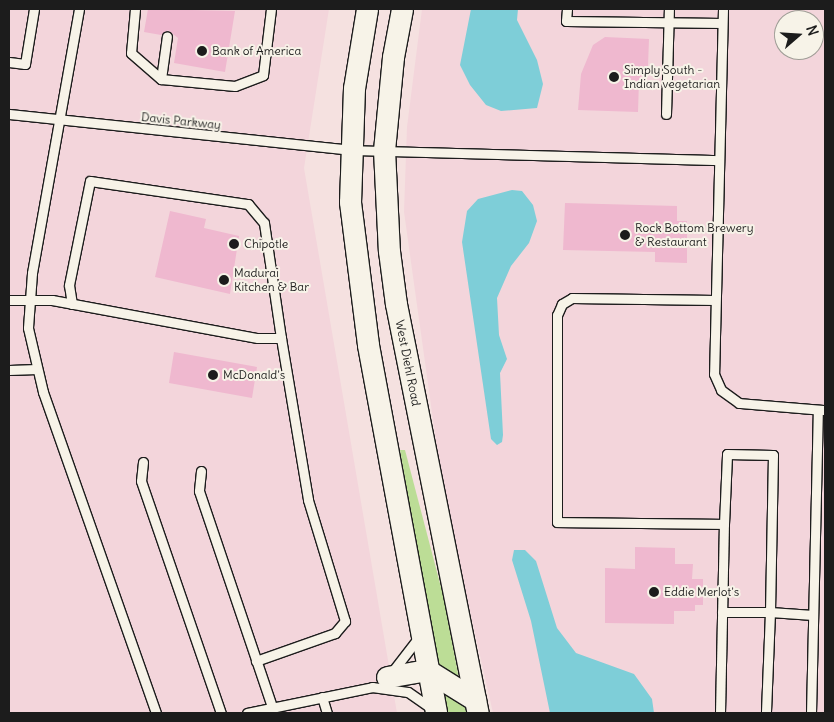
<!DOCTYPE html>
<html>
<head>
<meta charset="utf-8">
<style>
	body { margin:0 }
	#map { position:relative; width:834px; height:722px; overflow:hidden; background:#f5e1e0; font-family:Delius,sans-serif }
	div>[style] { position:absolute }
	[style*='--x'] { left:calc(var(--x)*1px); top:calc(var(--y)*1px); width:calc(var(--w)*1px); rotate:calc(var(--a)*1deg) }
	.built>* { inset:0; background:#f3d5db }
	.green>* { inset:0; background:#bcdd96 }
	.water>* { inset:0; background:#7eced8 }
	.building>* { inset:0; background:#efb8cf }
	.roads { filter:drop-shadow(1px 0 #1c1c1c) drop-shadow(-1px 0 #1c1c1c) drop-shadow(0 1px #1c1c1c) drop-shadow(0 -1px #1c1c1c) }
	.service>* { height:9px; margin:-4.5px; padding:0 4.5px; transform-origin:4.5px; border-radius:4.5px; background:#f7f3e8 }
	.tertiary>* { height:21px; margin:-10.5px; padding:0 10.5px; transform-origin:10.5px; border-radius:10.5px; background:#f7f3e8 }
	.dots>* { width:14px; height:14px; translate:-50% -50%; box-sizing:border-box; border:2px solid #f7f3e8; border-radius:50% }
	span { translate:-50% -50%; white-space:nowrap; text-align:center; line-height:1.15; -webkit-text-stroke:4px #f7f3e8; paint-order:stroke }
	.poi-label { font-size:12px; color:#1c1c1c }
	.left { translate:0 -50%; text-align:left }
	.street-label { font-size:12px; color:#1c1c1c }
	.frame { position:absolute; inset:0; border:10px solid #1c1c1c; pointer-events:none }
	.north { position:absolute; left:774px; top:10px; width:50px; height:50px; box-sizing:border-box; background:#f7f3e8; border:1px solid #9f9d96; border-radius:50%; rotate:71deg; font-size:14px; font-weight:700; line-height:20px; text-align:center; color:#1c1c1c }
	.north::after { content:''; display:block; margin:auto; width:18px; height:22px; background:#1c1c1c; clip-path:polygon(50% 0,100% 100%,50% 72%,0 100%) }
</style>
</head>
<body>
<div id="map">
	<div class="built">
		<div style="clip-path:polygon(9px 9px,329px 9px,304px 168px,397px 713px,9px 713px)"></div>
		<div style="clip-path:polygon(evenodd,422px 9px,825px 9px,825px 713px,493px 713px,443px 491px,404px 212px,407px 127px,422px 9px,784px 20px,814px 20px,814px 50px,784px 50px,784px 20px)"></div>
	</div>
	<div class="green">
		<div style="clip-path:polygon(400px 450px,405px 450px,443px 595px,460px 684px,438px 673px)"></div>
		<div style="clip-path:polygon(442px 694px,465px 703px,467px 713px,446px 713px)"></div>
	</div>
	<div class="water">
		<div style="clip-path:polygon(471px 9px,518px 9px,517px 20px,537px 60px,543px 84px,537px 108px,501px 111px,486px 105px,470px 85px,460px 65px)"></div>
		<div style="clip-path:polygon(512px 190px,522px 191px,533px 205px,537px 221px,529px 243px,511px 266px,497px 298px,499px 335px,507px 359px,500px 373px,503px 435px,502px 442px,497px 445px,491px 439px,462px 242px,467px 211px,478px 199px)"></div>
		<div style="clip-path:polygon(514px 550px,525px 550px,536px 561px,557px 628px,576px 653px,634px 674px,652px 699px,654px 713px,550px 713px,531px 621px,512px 560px)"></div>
	</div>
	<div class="building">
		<div style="clip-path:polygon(148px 9px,235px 11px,225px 72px,174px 63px,178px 38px,168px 30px,161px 35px,144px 32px)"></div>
		<div style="clip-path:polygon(605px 37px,649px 39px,648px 66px,639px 80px,638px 112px,578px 110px,581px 74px,593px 45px)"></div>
		<div style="clip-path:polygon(565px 203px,677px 206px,677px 221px,687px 221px,687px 263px,655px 262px,655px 252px,563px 250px)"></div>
		<div style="clip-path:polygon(170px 211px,206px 219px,204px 228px,239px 236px,230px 294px,155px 277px)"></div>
		<div style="clip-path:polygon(174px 352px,257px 367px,252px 398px,169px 383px)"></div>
		<div style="clip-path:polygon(635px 547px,675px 548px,675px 564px,693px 564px,692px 579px,703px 579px,703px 605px,695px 605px,695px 611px,674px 611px,674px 624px,605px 623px,605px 568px,635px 569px)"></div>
	</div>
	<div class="roads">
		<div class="service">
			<div style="--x:79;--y:9;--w:268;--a:100.1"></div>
			<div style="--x:32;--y:273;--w:55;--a:94.2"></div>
			<div style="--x:28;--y:328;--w:66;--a:76.8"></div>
			<div style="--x:43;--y:392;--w:340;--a:70.6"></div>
			<div style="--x:135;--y:9;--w:44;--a:95.2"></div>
			<div style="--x:131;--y:53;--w:40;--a:41"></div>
			<div style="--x:161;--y:79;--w:74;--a:5.4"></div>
			<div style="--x:235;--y:86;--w:30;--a:-21"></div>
			<div style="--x:263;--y:75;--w:66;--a:-83.1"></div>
			<div style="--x:567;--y:9;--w:12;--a:95"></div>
			<div style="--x:566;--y:21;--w:156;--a:0.7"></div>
			<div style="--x:723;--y:9;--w:365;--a:91.4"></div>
			<div style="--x:714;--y:374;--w:17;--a:66"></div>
			<div style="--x:721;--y:390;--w:22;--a:36"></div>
			<div style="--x:739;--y:403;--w:86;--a:4.7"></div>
			<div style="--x:9;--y:62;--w:16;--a:7"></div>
			<div style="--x:25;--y:64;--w:56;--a:-80.7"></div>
			<div style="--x:161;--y:79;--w:43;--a:-82.1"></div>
			<div style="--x:9;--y:114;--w:343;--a:6"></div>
			<div style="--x:350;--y:150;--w:367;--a:1.6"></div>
			<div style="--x:666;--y:114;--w:105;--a:-88.4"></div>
			<div style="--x:9;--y:300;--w:43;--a:0"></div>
			<div style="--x:52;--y:300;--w:209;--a:10.5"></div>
			<div style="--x:258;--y:338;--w:23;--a:0"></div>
			<div style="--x:281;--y:338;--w:164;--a:80.5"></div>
			<div style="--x:308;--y:500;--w:127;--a:73"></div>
			<div style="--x:345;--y:621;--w:16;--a:130"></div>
			<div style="--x:335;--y:633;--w:84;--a:160.5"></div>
			<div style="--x:715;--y:300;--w:143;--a:-179.2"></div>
			<div style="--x:572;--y:298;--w:12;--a:149"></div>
			<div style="--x:562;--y:304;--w:12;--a:114"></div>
			<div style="--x:557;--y:315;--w:207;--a:90"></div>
			<div style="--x:557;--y:522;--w:167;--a:0.7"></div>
			<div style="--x:724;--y:524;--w:70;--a:-87.5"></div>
			<div style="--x:727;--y:454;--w:46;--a:1.2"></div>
			<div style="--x:773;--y:455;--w:157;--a:91.1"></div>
			<div style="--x:770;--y:612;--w:43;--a:4"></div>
			<div style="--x:72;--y:304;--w:19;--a:-99"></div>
			<div style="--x:69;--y:285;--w:106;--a:-78.6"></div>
			<div style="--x:90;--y:181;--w:160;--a:8.3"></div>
			<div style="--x:248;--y:204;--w:25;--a:50"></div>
			<div style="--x:264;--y:223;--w:116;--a:81.6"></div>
			<div style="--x:9;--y:370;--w:28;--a:-2"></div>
			<div style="--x:143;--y:462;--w:19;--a:96"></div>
			<div style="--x:141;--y:481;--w:245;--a:71"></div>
			<div style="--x:201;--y:471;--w:20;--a:96"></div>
			<div style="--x:199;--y:491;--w:228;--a:71.3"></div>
			<div style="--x:722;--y:612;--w:48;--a:0"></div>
			<div style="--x:770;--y:612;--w:101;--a:92.3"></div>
			<div style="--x:392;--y:672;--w:44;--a:-52.4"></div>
			<div style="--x:322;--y:697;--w:17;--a:73"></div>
			<div style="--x:247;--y:713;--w:128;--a:-11.7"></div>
			<div style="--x:372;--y:687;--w:36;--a:8"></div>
			<div style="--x:408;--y:692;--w:28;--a:35"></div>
			<div style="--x:720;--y:713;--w:189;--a:-88.8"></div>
			<div style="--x:811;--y:713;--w:303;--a:-88.7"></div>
		</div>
		<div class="tertiary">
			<div style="--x:367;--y:9;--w:80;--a:99.3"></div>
			<div style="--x:354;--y:88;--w:114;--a:92"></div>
			<div style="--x:350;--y:202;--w:144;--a:82.8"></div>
			<div style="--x:368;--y:345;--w:374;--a:79.5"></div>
			<div style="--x:402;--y:9;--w:49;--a:100.6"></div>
			<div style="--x:393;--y:57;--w:93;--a:95.5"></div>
			<div style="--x:384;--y:150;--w:101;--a:87.2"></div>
			<div style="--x:389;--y:251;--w:53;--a:82.5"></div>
			<div style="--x:396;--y:304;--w:417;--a:78.7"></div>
			<div style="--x:387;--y:677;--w:41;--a:-9.9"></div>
			<div style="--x:427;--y:670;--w:57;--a:32"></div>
		</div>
	</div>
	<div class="dots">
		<div style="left:202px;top:51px;background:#1c1c1c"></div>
		<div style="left:614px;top:77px;background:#1c1c1c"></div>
		<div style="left:625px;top:235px;background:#1c1c1c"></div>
		<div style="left:234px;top:244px;background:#1c1c1c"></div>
		<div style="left:224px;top:280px;background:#1c1c1c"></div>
		<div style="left:213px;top:375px;background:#1c1c1c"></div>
		<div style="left:654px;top:592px;background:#1c1c1c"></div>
	</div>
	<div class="poi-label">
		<span class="left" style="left:212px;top:51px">Bank of America</span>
		<span class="left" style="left:624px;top:77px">Simply South -<br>Indian vegetarian</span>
		<span class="left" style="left:635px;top:235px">Rock Bottom Brewery<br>&amp; Restaurant</span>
		<span class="left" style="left:244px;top:244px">Chipotle</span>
		<span class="left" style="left:234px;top:280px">Madurai<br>Kitchen &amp; Bar</span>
		<span class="left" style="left:223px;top:375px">McDonald's</span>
		<span class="left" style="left:664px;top:592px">Eddie Merlot's</span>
	</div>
	<div class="street-label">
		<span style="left:181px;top:121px;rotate:6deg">Davis Parkway</span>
		<span style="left:408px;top:363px;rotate:79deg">West Diehl Road</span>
	</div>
	<div class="frame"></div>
	<div class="north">N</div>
</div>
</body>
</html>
